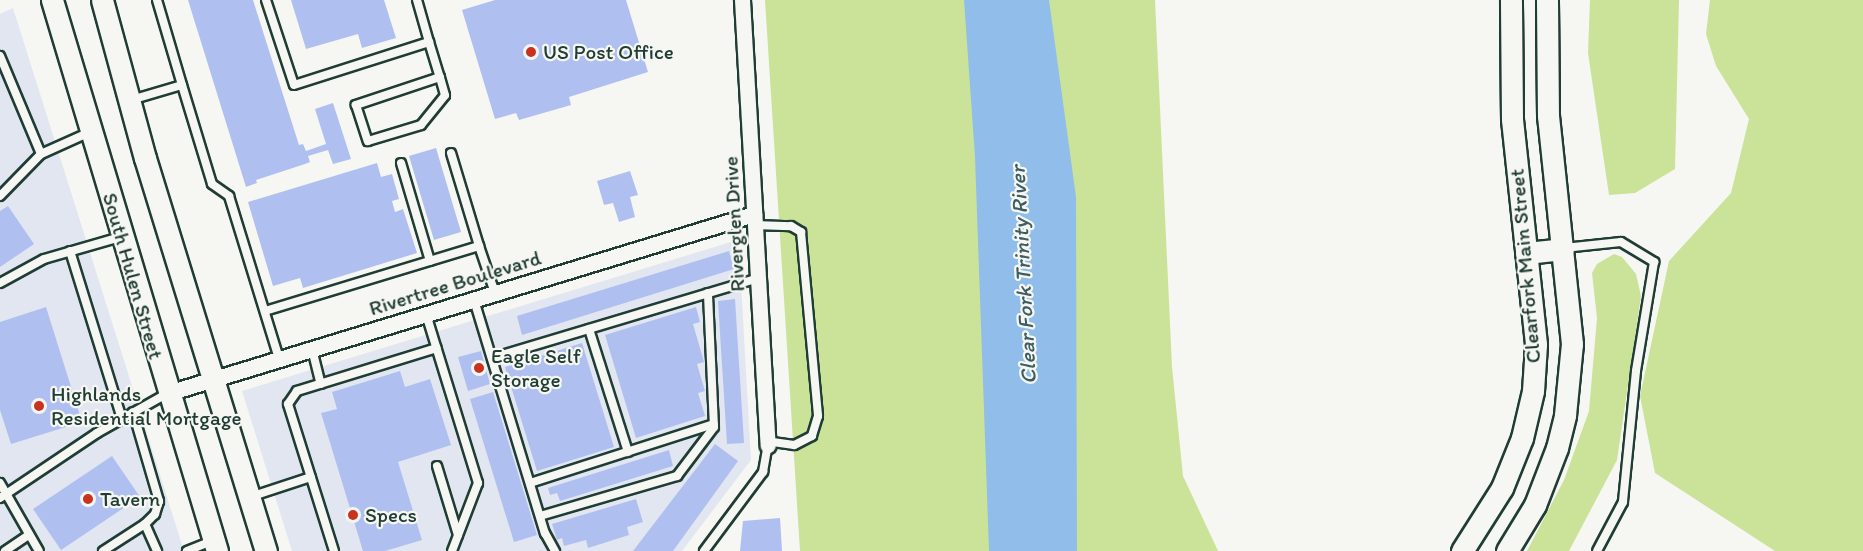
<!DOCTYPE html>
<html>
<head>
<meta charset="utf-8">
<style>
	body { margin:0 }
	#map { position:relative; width:1863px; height:551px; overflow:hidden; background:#f6f6f2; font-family:Itim,sans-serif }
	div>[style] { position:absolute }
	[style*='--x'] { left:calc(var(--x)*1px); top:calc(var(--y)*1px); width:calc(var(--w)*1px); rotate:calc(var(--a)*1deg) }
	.built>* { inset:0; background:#e1e6f1 }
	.green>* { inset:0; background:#cae399 }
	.water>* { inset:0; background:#91bdea }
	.building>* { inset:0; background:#afc0f0 }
	.roads { filter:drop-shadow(2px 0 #1f3d34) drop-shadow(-2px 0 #1f3d34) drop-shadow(0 2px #1f3d34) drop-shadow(0 -2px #1f3d34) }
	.lane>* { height:8px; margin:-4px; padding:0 4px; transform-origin:4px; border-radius:4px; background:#f6f6f2 }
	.street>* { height:15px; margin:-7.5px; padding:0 7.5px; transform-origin:7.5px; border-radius:7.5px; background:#f6f6f2 }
	.secondary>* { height:21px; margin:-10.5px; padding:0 10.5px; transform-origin:10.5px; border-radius:10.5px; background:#f6f6f2 }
	.dots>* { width:16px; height:16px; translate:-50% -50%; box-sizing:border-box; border:3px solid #f6f6f2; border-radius:50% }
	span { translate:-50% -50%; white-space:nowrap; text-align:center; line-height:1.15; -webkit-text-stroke:4.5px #f6f6f2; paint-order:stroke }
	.poi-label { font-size:21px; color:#1f3d34 }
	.left { translate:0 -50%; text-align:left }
	.street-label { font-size:21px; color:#1f3d34 }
	.water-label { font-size:22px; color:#3c5d62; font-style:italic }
</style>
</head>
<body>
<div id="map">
	<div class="built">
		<div style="clip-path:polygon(13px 8px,184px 551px,0 551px,0 14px)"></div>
		<div style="clip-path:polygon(731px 242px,739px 248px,751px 460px,682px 551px,292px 551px,242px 391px)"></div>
	</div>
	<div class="green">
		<div style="clip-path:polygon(765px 0,1155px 0,1172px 367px,1183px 476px,1218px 551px,800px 551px)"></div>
		<div style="clip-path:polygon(1590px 0,1679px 0,1675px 169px,1635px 193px,1609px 195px,1588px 53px)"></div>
		<div style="clip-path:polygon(1710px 0,1863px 0,1863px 551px,1775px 551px,1655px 473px,1640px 396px,1669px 261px,1731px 193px,1749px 119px,1716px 66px,1706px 34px)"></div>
		<div style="clip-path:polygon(1614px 254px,1622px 257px,1636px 274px,1641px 296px,1617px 460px,1569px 551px,1527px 551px,1564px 480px,1589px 411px,1597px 318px,1592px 273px,1597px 264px)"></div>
	</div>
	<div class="water">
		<div style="clip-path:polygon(964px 0,1049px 0,1076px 197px,1077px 551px,989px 551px,975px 157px)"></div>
	</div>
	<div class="building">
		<div style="clip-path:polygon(188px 0,253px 0,299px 145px,303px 144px,306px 151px,326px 144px,315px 109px,333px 103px,351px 159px,333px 164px,328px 150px,308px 156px,310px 162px,305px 164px,256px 180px,257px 183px,246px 187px)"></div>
		<div style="clip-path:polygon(291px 0,384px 0,396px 38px,362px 48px,358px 34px,306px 49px)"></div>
		<div style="clip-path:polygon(495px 0,626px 0,648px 72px,569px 97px,571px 105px,519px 120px,516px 113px,495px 119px,462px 10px)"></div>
		<div style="clip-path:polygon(436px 148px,461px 232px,434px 240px,409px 156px)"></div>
		<div style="clip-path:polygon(377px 163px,381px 177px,392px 174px,399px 199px,392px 201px,395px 212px,403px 209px,417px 253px,303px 288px,300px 278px,273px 286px,248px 202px)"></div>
		<div style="clip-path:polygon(630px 171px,638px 195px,630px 197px,635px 217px,619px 222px,613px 203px,604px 205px,597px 181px)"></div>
		<div style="clip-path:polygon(8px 206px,34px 244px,0 267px,0 211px)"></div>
		<div style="clip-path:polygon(729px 251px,734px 269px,522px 335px,517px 316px)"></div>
		<div style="clip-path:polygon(735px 299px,744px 443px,727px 444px,718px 301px)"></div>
		<div style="clip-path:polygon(46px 307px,82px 422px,11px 444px,0 410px,0 322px)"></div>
		<div style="clip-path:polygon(696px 307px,700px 322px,693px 324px,704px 362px,697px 364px,705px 391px,698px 393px,705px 416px,636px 438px,605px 335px)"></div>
		<div style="clip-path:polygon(582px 343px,614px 447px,537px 471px,505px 367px)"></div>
		<div style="clip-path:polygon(481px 351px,490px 384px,468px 391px,458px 357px)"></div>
		<div style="clip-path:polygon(400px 371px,405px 387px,430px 379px,451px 445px,398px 462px,422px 540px,385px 551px,363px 551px,321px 413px,337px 409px,332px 392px)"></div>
		<div style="clip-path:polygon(493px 392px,537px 535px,514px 542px,470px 399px)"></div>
		<div style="clip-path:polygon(715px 444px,738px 461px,673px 551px,633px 551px)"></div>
		<div style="clip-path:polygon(669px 450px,673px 466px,560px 501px,557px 493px,550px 495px,548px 488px)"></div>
		<div style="clip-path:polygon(112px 456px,140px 497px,61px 550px,33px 509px)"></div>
		<div style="clip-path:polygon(636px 499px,643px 522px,627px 527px,629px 535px,588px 548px,586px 540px,564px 546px,562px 538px,557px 540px,552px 524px)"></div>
		<div style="clip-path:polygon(780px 518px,782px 551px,740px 551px,743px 521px)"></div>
	</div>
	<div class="roads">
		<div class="lane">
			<div style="--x:157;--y:0;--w:89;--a:73.6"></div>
			<div style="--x:266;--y:0;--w:89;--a:71.8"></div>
			<div style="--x:294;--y:85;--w:142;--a:-17.7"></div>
			<div style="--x:429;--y:42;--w:44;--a:-105.9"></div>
			<div style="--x:429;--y:42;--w:37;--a:73"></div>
			<div style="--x:440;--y:77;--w:89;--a:161.6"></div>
			<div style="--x:356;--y:105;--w:38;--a:72"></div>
			<div style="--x:368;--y:141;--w:55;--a:-16.8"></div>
			<div style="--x:421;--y:125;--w:38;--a:-51"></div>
			<div style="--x:445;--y:95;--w:19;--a:-106"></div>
			<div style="--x:0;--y:56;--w:106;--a:67.3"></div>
			<div style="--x:131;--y:100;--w:53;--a:-16.4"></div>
			<div style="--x:182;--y:85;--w:103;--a:73.1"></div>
			<div style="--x:212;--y:184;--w:21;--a:35"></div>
			<div style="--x:229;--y:196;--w:170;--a:72.9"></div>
			<div style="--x:451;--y:153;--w:97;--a:73.2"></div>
			<div style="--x:401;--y:163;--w:102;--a:73.5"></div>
			<div style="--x:0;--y:196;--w:59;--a:-45.7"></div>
			<div style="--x:41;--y:154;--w:54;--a:-24.2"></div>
			<div style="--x:754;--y:225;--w:37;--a:2"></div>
			<div style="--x:791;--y:226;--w:12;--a:31"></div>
			<div style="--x:801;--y:232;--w:185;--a:84.7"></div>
			<div style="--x:818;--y:416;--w:21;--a:107"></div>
			<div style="--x:812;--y:436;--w:20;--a:153"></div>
			<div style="--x:794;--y:445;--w:27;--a:-172"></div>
			<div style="--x:1564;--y:248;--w:57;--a:-6"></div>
			<div style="--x:1621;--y:242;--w:39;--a:31"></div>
			<div style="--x:1654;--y:262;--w:110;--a:99.4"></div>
			<div style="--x:1636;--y:371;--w:132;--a:95.7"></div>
			<div style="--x:1623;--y:502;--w:55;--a:118"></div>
			<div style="--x:70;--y:251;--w:176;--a:72.8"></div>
			<div style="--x:0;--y:283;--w:50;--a:-28.6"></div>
			<div style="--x:44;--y:259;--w:79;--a:-16.1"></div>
			<div style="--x:474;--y:300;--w:244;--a:73.1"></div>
			<div style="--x:545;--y:533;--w:21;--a:61"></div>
			<div style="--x:265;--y:311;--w:224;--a:-16.9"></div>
			<div style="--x:479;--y:246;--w:50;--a:71.2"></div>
			<div style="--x:426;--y:314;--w:177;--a:72.9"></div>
			<div style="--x:478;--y:483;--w:73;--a:110.9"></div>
			<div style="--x:589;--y:329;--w:129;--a:72.4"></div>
			<div style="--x:312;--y:349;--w:36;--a:76"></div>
			<div style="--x:492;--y:358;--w:278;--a:-16.7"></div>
			<div style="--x:133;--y:412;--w:93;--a:73.7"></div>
			<div style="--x:159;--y:501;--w:14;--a:107"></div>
			<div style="--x:155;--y:514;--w:14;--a:135"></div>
			<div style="--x:437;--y:466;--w:72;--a:73.1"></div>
			<div style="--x:0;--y:483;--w:78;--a:60.2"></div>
			<div style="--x:530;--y:483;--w:193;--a:-17.8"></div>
			<div style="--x:250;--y:497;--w:64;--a:-18.2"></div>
			<div style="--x:0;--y:498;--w:117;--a:-33.8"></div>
			<div style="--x:97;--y:433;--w:81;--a:-29.4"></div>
			<div style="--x:540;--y:516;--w:143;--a:-16.3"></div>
			<div style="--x:677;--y:476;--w:61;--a:-52.9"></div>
			<div style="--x:714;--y:427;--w:134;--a:-92.6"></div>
			<div style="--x:5;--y:551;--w:29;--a:-34"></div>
			<div style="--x:103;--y:551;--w:50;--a:-32.7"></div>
			<div style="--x:145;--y:524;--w:30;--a:66"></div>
			<div style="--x:187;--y:551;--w:27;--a:-22"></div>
			<div style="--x:334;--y:551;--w:154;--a:-107.4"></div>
			<div style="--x:288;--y:404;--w:16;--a:-55"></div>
			<div style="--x:297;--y:391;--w:146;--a:-17.1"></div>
			<div style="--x:704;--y:551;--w:99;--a:-53.2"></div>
			<div style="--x:763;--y:472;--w:27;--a:-80"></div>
		</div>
		<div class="street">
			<div style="--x:742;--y:0;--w:446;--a:86.7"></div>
			<div style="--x:168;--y:393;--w:613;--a:-16.99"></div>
		</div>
		<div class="secondary">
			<div style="--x:52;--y:0;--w:575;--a:73.33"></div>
			<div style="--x:102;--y:0;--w:164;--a:74.8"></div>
			<div style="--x:145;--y:158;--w:411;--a:72.9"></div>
			<div style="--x:1526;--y:253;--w:37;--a:-6"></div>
			<div style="--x:1462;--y:551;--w:75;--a:-57.6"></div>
			<div style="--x:1502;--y:488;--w:54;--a:-68.2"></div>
			<div style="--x:1522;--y:438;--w:48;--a:-76.8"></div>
			<div style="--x:1533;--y:391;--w:47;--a:-86.3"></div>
			<div style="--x:1536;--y:344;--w:226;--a:-96.1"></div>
			<div style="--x:1512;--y:119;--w:119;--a:-90.5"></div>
			<div style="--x:1507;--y:551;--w:54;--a:-58.7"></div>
			<div style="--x:1535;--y:505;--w:61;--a:-68.9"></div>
			<div style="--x:1557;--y:448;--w:34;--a:-76"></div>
			<div style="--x:1565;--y:415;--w:71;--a:-84.4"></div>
			<div style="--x:1572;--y:344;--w:229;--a:-96"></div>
			<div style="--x:1548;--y:116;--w:116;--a:-90.5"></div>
		</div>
	</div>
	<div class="dots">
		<div style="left:531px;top:52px;background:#c8321e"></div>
		<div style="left:479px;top:368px;background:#c8321e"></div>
		<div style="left:39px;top:406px;background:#c8321e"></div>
		<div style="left:88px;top:499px;background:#c8321e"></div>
		<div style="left:353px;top:515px;background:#c8321e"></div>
	</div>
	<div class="poi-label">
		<span class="left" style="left:543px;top:52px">US Post Office</span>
		<span class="left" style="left:491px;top:368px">Eagle Self<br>Storage</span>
		<span class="left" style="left:51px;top:406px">Highlands<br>Residential Mortgage</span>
		<span class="left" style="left:100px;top:499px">Tavern</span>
		<span class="left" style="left:365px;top:515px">Specs</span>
	</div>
	<div class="street-label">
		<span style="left:734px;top:224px;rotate:-93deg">Riverglen Drive</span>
		<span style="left:1525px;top:266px;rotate:-95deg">Clearfork Main Street</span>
		<span style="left:133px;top:276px;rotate:74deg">South Hulen Street</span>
		<span style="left:455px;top:283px;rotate:-17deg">Rivertree Boulevard</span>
	</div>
	<div class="water-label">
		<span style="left:1023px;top:275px;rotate:-93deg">Clear Fork Trinity River</span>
	</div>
</div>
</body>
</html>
